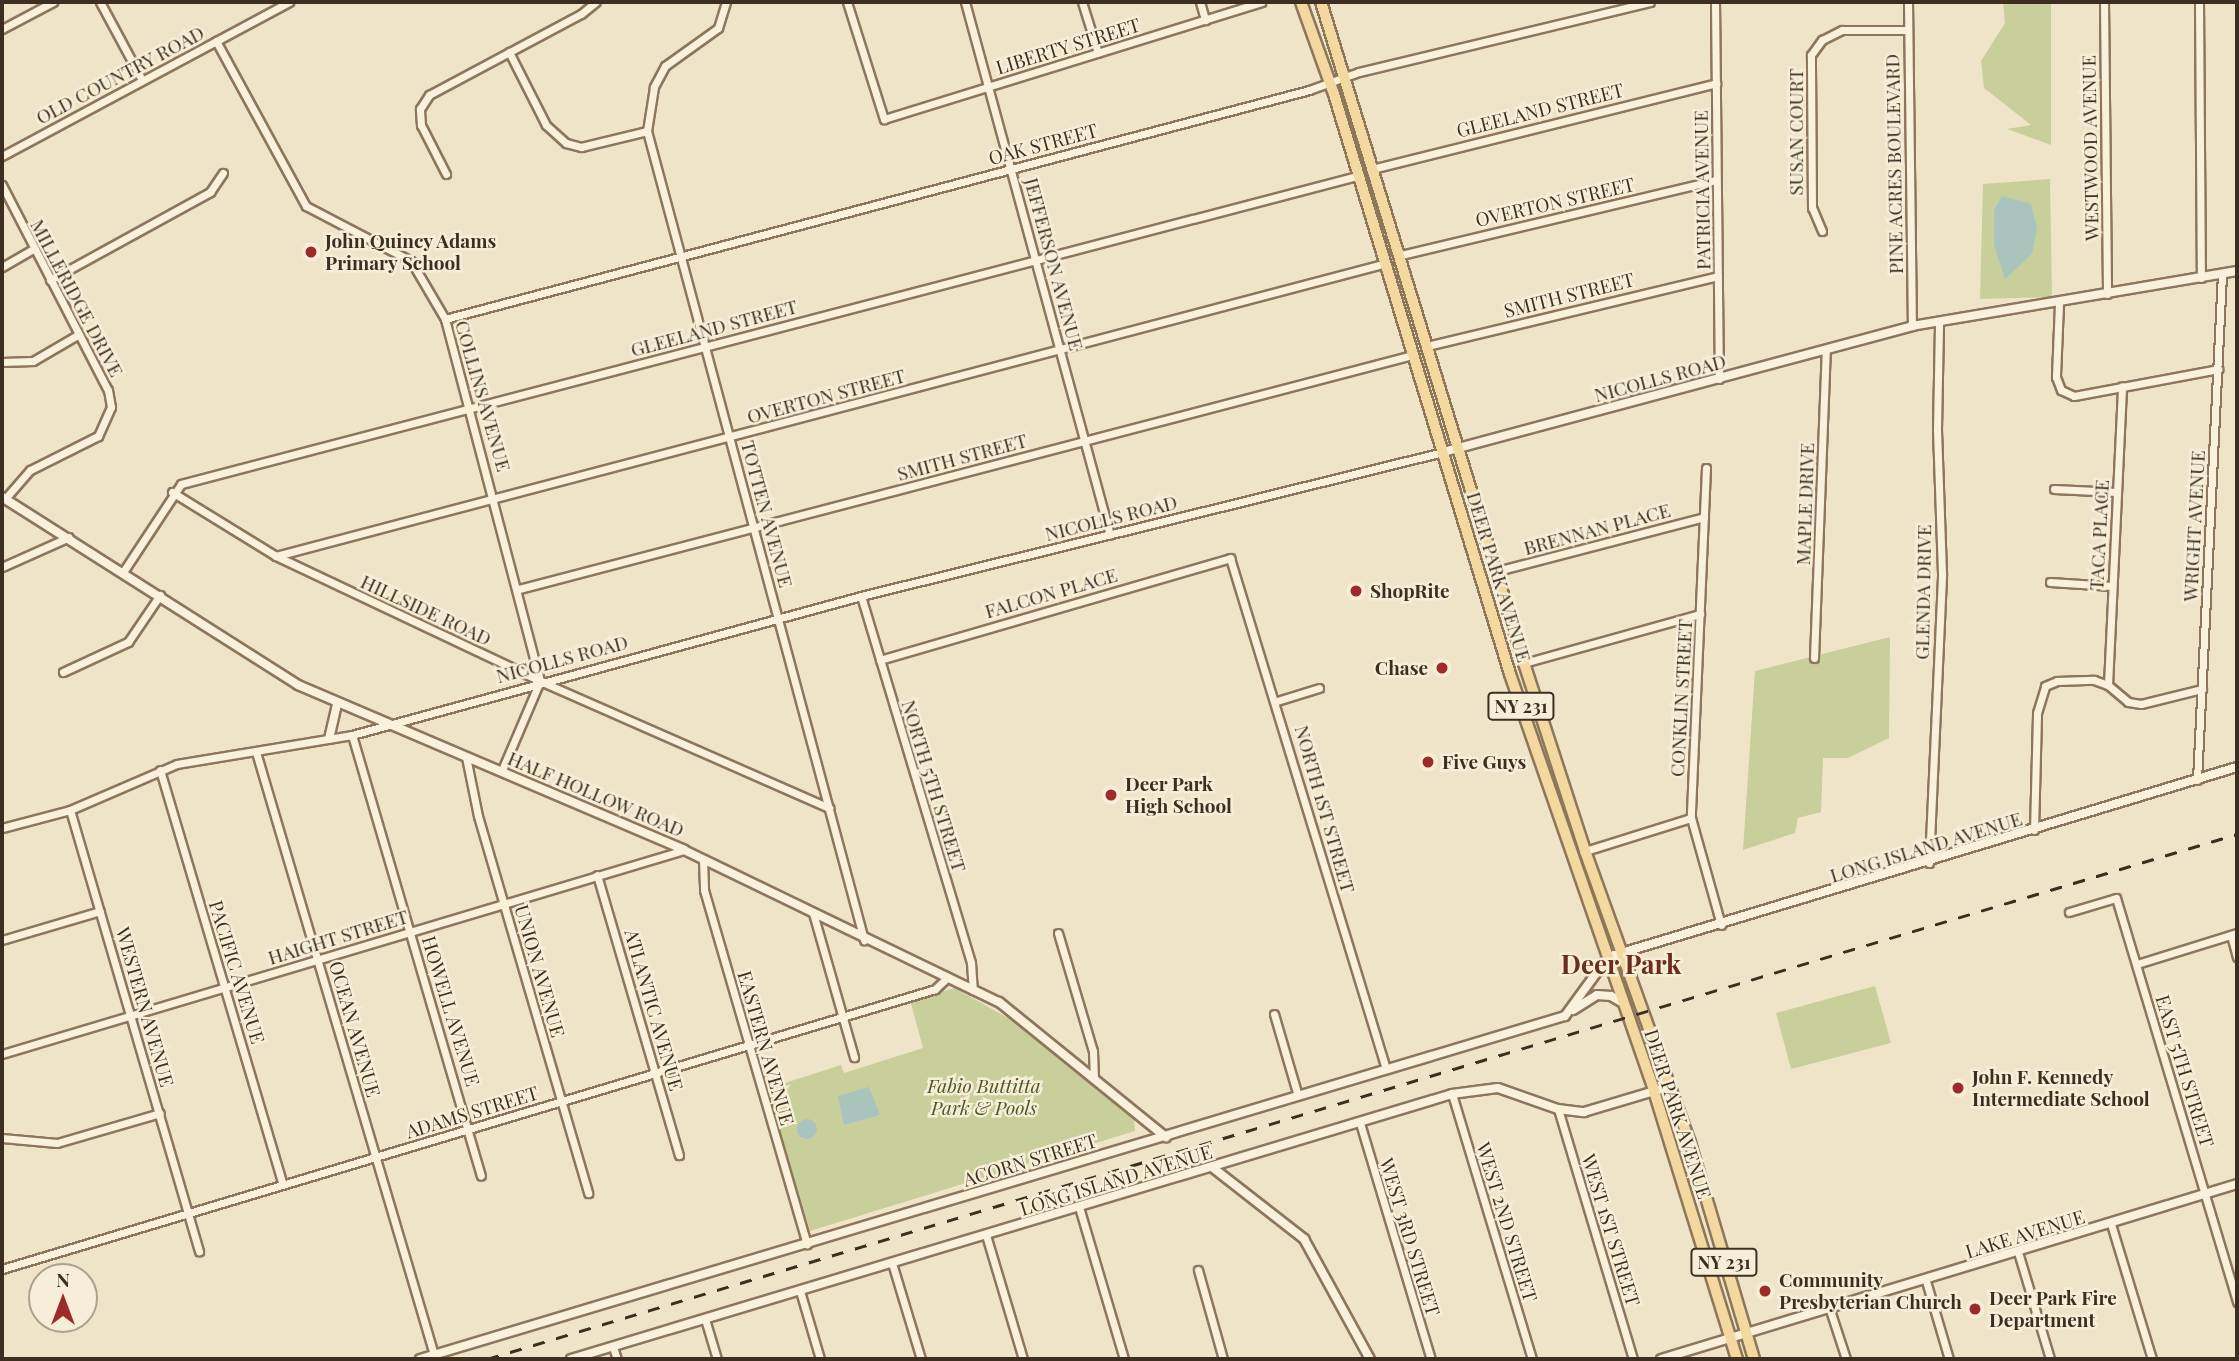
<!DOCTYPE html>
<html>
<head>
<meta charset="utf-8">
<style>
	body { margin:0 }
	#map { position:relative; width:2239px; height:1361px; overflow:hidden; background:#f0e4c8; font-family:"Playfair Display",serif }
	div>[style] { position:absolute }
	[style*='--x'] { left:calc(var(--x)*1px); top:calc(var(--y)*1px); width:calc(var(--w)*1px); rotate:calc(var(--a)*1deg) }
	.green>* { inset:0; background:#c9cf9b }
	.water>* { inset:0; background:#a9c4bc }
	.round { border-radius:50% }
	.roads { filter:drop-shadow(2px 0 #8d765c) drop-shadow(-2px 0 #8d765c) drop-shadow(0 2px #8d765c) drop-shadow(0 -2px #8d765c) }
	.minor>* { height:7px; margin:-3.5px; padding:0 3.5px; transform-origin:3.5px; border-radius:3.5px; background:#faf1dc }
	.tertiary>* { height:8px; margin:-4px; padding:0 4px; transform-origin:4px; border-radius:4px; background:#faf1dc }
	.primary>* { height:10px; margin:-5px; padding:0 5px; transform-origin:5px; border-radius:5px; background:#f3d9a0 }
	.rail>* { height:2.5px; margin-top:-1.25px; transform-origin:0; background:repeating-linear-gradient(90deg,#3d2e20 0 12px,transparent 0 24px) }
	.dots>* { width:19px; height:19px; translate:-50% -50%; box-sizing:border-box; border:4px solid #f7eed8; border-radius:50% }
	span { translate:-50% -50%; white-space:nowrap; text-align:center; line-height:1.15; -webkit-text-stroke:5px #f7eed8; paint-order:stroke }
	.shield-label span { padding:2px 5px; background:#f7eed8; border:2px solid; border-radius:5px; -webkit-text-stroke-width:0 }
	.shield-label { font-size:18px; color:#3d2e20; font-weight:700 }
	.street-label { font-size:19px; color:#3d2e20 }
	.poi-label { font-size:19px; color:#3d2e20; font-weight:700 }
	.left { translate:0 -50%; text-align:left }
	.right { translate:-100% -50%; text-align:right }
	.park-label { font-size:19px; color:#4d5a26; font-style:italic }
	.district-label { font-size:26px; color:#6b2e1e; font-weight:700 }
	.frame { position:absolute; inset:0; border:4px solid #3d2e20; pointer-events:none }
	.north { position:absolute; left:28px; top:1263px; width:70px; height:70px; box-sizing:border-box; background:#f7eed8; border:2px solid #ada18e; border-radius:50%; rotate:0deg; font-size:19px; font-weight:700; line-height:28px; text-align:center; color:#3d2e20 }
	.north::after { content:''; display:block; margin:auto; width:24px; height:32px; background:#9e2a2b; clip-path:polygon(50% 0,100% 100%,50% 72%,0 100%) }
</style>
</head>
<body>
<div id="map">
	<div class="green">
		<div style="clip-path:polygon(2003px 2px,2051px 2px,2051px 145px,2007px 129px,2031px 125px,1984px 88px,1981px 61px,2005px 23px)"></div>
		<div style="clip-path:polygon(2050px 179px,2052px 297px,1980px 299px,1983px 184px)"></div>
		<div style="clip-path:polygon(1890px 637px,1889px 738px,1848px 758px,1823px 758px,1821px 812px,1798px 818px,1795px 833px,1743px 850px,1755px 671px)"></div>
		<div style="clip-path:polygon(1875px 986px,1891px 1043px,1791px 1069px,1776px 1013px)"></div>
		<div style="clip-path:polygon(955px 988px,1013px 1021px,1079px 1073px,1134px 1120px,1135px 1131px,810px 1231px,766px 1089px,841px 1065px,844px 1073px,923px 1048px,910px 1000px)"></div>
	</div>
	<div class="water">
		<div style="clip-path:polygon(2002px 196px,2031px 204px,2037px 228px,2032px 254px,2005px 279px,1994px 245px,1994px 210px)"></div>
		<div style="clip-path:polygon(869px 1087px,880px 1115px,844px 1125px,838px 1096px)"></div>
		<div class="round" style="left:797px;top:1119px;width:20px;height:20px"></div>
	</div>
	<div class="roads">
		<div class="minor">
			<div style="--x:100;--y:2;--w:89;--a:61.7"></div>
			<div style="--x:726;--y:2;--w:27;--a:107"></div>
			<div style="--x:718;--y:28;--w:65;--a:144.4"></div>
			<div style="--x:665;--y:66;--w:24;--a:118"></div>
			<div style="--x:654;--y:87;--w:45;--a:99"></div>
			<div style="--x:647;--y:131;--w:838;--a:74.98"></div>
			<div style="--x:847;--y:2;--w:123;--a:72.5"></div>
			<div style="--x:884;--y:119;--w:395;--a:-17.2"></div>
			<div style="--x:965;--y:2;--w:552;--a:74.78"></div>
			<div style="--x:1082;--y:2;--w:53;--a:72.6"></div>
			<div style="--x:1200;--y:2;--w:19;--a:74"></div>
			<div style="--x:1715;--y:2;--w:377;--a:89.4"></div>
			<div style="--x:1908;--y:2;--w:324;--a:89.3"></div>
			<div style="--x:2104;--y:2;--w:292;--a:89.4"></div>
			<div style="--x:2199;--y:2;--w:276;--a:89.6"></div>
			<div style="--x:2;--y:29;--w:58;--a:-27.9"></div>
			<div style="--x:216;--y:41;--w:188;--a:61.4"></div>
			<div style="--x:306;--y:206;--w:119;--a:27.6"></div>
			<div style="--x:411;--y:261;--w:67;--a:59.6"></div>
			<div style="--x:445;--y:319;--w:374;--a:75.3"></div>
			<div style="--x:540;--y:681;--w:97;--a:113.1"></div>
			<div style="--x:509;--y:52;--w:82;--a:63.1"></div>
			<div style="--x:546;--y:125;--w:27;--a:42"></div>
			<div style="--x:566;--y:143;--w:16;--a:15"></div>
			<div style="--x:581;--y:147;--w:68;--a:-13.6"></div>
			<div style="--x:2;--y:156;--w:326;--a:-28.2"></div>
			<div style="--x:1372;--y:169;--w:355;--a:-14"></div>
			<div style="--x:446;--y:174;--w:55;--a:-117"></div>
			<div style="--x:421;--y:125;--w:16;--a:-94"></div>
			<div style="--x:420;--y:109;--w:17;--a:-57"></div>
			<div style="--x:429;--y:95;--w:172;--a:-28.1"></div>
			<div style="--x:581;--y:14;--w:19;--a:-39"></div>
			<div style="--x:2;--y:185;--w:231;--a:62.7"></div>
			<div style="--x:108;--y:390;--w:17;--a:80"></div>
			<div style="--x:111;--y:407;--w:32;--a:114"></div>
			<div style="--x:98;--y:436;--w:76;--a:153.4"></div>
			<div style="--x:30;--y:470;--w:38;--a:131"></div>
			<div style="--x:1822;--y:231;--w:25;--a:-113"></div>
			<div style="--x:1812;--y:208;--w:153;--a:-90.4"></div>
			<div style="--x:1811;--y:55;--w:19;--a:-54"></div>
			<div style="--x:1822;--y:40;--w:22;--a:-27"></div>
			<div style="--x:1842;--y:30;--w:66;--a:0"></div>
			<div style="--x:1401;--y:255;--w:324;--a:-13.4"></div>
			<div style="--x:2;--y:267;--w:34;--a:-30"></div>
			<div style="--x:50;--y:280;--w:183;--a:-28.8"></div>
			<div style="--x:210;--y:192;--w:23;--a:-56"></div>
			<div style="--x:2059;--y:304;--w:73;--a:92.4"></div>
			<div style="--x:2056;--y:377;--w:14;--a:69"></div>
			<div style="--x:2061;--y:390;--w:14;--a:25"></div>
			<div style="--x:2074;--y:396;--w:147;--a:-10.6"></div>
			<div style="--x:445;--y:319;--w:894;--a:-14.84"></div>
			<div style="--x:1309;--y:90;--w:53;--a:-19.8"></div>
			<div style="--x:1359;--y:72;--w:299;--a:-13.5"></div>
			<div style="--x:1427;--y:346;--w:299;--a:-13.5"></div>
			<div style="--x:2;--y:362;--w:31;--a:-2"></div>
			<div style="--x:33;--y:361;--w:50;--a:-30.2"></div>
			<div style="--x:1706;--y:468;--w:350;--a:92.5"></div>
			<div style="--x:1691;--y:818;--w:111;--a:74.3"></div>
			<div style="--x:2054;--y:489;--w:63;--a:2.7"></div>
			<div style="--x:172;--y:492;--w:122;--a:31.6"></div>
			<div style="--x:276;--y:556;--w:292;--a:25.3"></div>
			<div style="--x:540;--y:681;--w:316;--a:23.7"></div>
			<div style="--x:276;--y:556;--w:1145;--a:-14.78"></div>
			<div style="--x:2;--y:567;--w:73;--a:-24.1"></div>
			<div style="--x:1497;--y:571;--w:214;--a:-14.6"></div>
			<div style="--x:123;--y:572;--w:105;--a:-56.6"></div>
			<div style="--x:181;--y:484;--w:1216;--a:-14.68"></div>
			<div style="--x:2050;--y:582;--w:62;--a:3.7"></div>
			<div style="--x:519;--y:589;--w:923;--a:-14.68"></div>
			<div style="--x:861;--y:596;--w:383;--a:73.3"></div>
			<div style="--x:971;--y:963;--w:27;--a:86"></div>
			<div style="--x:1814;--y:658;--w:307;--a:-87.8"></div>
			<div style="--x:880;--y:660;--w:365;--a:-16.2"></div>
			<div style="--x:1230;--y:558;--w:534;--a:73.02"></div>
			<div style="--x:1524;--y:663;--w:183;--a:-15.6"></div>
			<div style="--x:63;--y:672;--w:72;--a:-24.8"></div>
			<div style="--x:128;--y:642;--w:57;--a:-55.8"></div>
			<div style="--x:2108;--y:685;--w:299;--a:-87.3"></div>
			<div style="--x:1277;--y:701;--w:44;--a:-17.2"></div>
			<div style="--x:352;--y:735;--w:459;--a:73.7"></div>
			<div style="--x:256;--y:752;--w:629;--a:73.55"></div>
			<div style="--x:466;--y:757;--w:60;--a:78.5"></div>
			<div style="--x:478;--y:816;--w:393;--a:73.7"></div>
			<div style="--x:160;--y:770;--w:432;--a:73.5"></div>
			<div style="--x:2197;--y:780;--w:507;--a:-87.17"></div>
			<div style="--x:70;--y:810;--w:460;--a:73.7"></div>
			<div style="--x:2;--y:828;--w:70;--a:-14.8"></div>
			<div style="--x:70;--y:810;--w:116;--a:-23.3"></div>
			<div style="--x:177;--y:764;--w:177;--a:-9.4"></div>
			<div style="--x:352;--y:735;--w:528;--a:-15.27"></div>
			<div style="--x:861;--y:596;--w:600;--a:-13.9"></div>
			<div style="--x:2034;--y:830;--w:117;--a:-88.5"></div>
			<div style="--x:2037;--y:713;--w:28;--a:-73"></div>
			<div style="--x:2045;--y:686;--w:13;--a:-23"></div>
			<div style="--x:2057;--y:681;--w:37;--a:-2"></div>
			<div style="--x:2094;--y:680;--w:15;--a:20"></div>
			<div style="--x:2108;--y:685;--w:26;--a:40"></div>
			<div style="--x:2128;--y:702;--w:13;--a:9"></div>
			<div style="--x:2141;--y:704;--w:63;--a:-13.8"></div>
			<div style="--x:1585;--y:851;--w:111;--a:-17.3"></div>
			<div style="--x:703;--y:859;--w:31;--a:88"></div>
			<div style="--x:704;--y:890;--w:369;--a:73.8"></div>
			<div style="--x:1929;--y:863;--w:290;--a:-87.4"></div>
			<div style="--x:1942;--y:573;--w:144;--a:-92"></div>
			<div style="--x:1937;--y:429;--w:107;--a:-88.9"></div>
			<div style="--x:597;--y:875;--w:292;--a:73.7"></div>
			<div style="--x:2069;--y:912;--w:49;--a:-16.6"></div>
			<div style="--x:2116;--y:898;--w:422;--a:73.3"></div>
			<div style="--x:813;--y:913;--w:150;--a:74.1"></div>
			<div style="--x:1058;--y:933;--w:123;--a:73.5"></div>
			<div style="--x:1093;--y:1051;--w:28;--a:88"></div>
			<div style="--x:2231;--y:935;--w:23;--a:75"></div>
			<div style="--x:2;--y:940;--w:102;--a:-16.5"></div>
			<div style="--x:2137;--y:964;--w:105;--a:-17.2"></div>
			<div style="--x:1274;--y:1014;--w:85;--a:73.7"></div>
			<div style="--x:2;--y:1054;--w:712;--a:-16.65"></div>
			<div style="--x:1452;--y:1094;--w:277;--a:73.2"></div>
			<div style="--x:1558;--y:1109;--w:261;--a:73.3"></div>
			<div style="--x:1360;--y:1123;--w:246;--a:73.3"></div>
			<div style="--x:2;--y:1138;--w:55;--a:5.2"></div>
			<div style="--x:57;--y:1143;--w:107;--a:-16.2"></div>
			<div style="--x:1079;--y:1207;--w:159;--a:73.5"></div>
			<div style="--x:2111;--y:1224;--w:141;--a:73.1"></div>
			<div style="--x:986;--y:1235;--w:129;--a:73.4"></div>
			<div style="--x:2018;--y:1252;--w:112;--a:73.3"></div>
			<div style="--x:892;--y:1263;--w:100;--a:73.2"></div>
			<div style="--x:2;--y:1269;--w:974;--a:-16.7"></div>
			<div style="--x:935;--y:989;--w:16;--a:-43"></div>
			<div style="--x:1198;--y:1270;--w:92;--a:74.3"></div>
			<div style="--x:1926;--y:1281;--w:81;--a:73.6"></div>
			<div style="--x:800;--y:1291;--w:71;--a:73.6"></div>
			<div style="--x:1830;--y:1310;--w:52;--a:71.9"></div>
			<div style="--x:705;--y:1319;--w:42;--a:73.3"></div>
			<div style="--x:613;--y:1347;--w:13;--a:72"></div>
		</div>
		<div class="tertiary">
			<div style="--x:1443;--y:452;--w:486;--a:-15"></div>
			<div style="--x:1912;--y:326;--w:330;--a:-9.6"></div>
			<div style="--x:2;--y:497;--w:351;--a:32.4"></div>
			<div style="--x:298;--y:685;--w:420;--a:23.1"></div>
			<div style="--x:684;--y:850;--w:350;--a:25.8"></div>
			<div style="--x:999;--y:1002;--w:215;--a:39"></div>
			<div style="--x:329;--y:739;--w:36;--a:-77"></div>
			<div style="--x:1573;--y:1010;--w:28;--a:-32"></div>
			<div style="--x:1597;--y:995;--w:14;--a:4"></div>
			<div style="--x:1611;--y:996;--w:14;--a:30"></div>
			<div style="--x:1212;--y:1167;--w:117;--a:38"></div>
			<div style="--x:1304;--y:1239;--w:137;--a:61.2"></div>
			<div style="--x:420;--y:1359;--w:1195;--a:-16.68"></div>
			<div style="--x:1565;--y:1016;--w:73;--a:-53.9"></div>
			<div style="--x:1608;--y:957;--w:657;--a:-16.81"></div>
			<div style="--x:571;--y:1359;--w:920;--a:-16.74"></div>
			<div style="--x:1452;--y:1094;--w:46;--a:-7.4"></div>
			<div style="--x:1498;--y:1088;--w:64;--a:19.3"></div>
			<div style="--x:1558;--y:1109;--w:26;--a:7"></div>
			<div style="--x:1584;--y:1112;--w:91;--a:-16.6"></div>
			<div style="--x:1661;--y:1359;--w:602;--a:-16.9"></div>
		</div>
		<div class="primary">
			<div style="--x:1301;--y:2;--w:98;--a:70.3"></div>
			<div style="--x:1334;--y:94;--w:606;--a:73.12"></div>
			<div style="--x:1510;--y:674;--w:441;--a:70.9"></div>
			<div style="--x:1654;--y:1091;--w:281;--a:72.8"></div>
			<div style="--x:1321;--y:2;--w:691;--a:72.93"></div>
			<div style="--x:1524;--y:663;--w:198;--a:72"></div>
			<div style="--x:1585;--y:851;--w:310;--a:70.2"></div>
			<div style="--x:1690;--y:1143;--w:225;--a:73.5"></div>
		</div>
	</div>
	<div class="rail">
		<div style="--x:487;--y:1359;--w:1827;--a:-16.7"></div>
	</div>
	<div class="dots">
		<div style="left:311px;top:252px;background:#9e2a2b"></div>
		<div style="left:1356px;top:591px;background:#9e2a2b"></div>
		<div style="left:1442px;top:668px;background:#9e2a2b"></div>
		<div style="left:1428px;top:762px;background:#9e2a2b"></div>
		<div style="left:1111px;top:795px;background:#9e2a2b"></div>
		<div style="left:1958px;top:1088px;background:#9e2a2b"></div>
		<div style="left:1765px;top:1291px;background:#9e2a2b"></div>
		<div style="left:1975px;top:1309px;background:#9e2a2b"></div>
	</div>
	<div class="shield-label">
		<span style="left:1521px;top:706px">NY 231</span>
		<span style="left:1724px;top:1262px">NY 231</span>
	</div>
	<div class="street-label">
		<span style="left:1068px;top:46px;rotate:-17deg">LIBERTY STREET</span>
		<span style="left:120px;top:75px;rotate:-28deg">OLD COUNTRY ROAD</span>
		<span style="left:1540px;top:110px;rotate:-14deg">GLEELAND STREET</span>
		<span style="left:1796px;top:132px;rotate:-90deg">SUSAN COURT</span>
		<span style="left:1043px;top:144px;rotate:-15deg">OAK STREET</span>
		<span style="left:2090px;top:148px;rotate:-91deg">WESTWOOD AVENUE</span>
		<span style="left:1894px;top:164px;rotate:-91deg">PINE ACRES BOULEVARD</span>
		<span style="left:1702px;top:190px;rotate:-91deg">PATRICIA AVENUE</span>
		<span style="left:1555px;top:202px;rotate:-13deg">OVERTON STREET</span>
		<span style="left:1054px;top:264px;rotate:75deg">JEFFERSON AVENUE</span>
		<span style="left:1569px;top:295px;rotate:-14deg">SMITH STREET</span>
		<span style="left:77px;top:298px;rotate:62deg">MILLERIDGE DRIVE</span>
		<span style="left:714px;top:328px;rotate:-15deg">GLEELAND STREET</span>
		<span style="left:1660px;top:378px;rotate:-15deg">NICOLLS ROAD</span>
		<span style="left:483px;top:396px;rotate:74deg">COLLINS AVENUE</span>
		<span style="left:826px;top:396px;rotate:-15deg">OVERTON STREET</span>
		<span style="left:962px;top:457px;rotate:-15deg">SMITH STREET</span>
		<span style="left:1805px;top:504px;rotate:-88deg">MAPLE DRIVE</span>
		<span style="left:767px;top:514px;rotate:75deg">TOTTEN AVENUE</span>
		<span style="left:1111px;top:518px;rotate:-14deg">NICOLLS ROAD</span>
		<span style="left:2194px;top:526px;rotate:-87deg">WRIGHT AVENUE</span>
		<span style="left:1597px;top:529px;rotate:-15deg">BRENNAN PLACE</span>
		<span style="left:2099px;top:535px;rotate:-87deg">TACA PLACE</span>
		<span style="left:1499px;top:577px;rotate:73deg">DEER PARK AVENUE</span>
		<span style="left:1923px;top:592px;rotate:-89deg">GLENDA DRIVE</span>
		<span style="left:1051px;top:593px;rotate:-16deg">FALCON PLACE</span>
		<span style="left:426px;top:610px;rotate:25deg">HILLSIDE ROAD</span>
		<span style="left:562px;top:659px;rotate:-15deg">NICOLLS ROAD</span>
		<span style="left:1681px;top:698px;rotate:-87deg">CONKLIN STREET</span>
		<span style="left:934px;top:786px;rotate:73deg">NORTH 5TH STREET</span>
		<span style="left:596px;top:794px;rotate:23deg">HALF HOLLOW ROAD</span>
		<span style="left:1325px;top:809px;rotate:74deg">NORTH 1ST STREET</span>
		<span style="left:1926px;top:847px;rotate:-17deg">LONG ISLAND AVENUE</span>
		<span style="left:338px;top:937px;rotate:-17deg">HAIGHT STREET</span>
		<span style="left:540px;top:971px;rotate:74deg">UNION AVENUE</span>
		<span style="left:237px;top:972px;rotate:73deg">PACIFIC AVENUE</span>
		<span style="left:145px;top:1007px;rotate:74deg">WESTERN AVENUE</span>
		<span style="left:654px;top:1010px;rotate:74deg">ATLANTIC AVENUE</span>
		<span style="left:451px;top:1011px;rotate:73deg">HOWELL AVENUE</span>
		<span style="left:355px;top:1029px;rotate:74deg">OCEAN AVENUE</span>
		<span style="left:766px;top:1048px;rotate:74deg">EASTERN AVENUE</span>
		<span style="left:2185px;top:1071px;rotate:73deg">EAST 5TH STREET</span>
		<span style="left:472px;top:1112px;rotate:-17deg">ADAMS STREET</span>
		<span style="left:1678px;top:1114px;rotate:72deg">DEER PARK AVENUE</span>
		<span style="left:1030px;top:1160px;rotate:-17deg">ACORN STREET</span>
		<span style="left:1116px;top:1180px;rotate:-17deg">LONG ISLAND AVENUE</span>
		<span style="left:1507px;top:1222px;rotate:73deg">WEST 2ND STREET</span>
		<span style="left:1611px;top:1230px;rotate:73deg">WEST 1ST STREET</span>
		<span style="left:2025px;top:1234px;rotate:-17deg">LAKE AVENUE</span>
		<span style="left:1410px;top:1237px;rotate:73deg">WEST 3RD STREET</span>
	</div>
	<div class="poi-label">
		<span class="left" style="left:325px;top:252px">John Quincy Adams<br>Primary School</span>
		<span class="left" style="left:1370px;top:591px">ShopRite</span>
		<span class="right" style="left:1428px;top:668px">Chase</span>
		<span class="left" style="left:1442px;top:762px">Five Guys</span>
		<span class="left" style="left:1125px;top:795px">Deer Park<br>High School</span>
		<span class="left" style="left:1972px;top:1088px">John F. Kennedy<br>Intermediate School</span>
		<span class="left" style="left:1779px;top:1291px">Community<br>Presbyterian Church</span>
		<span class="left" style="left:1989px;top:1309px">Deer Park Fire<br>Department</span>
	</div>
	<div class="park-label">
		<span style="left:984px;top:1097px">Fabio Buttitta<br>Park &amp; Pools</span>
	</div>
	<div class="district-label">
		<span style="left:1621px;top:964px">Deer Park</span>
	</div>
	<div class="frame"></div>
	<div class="north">N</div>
</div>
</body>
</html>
